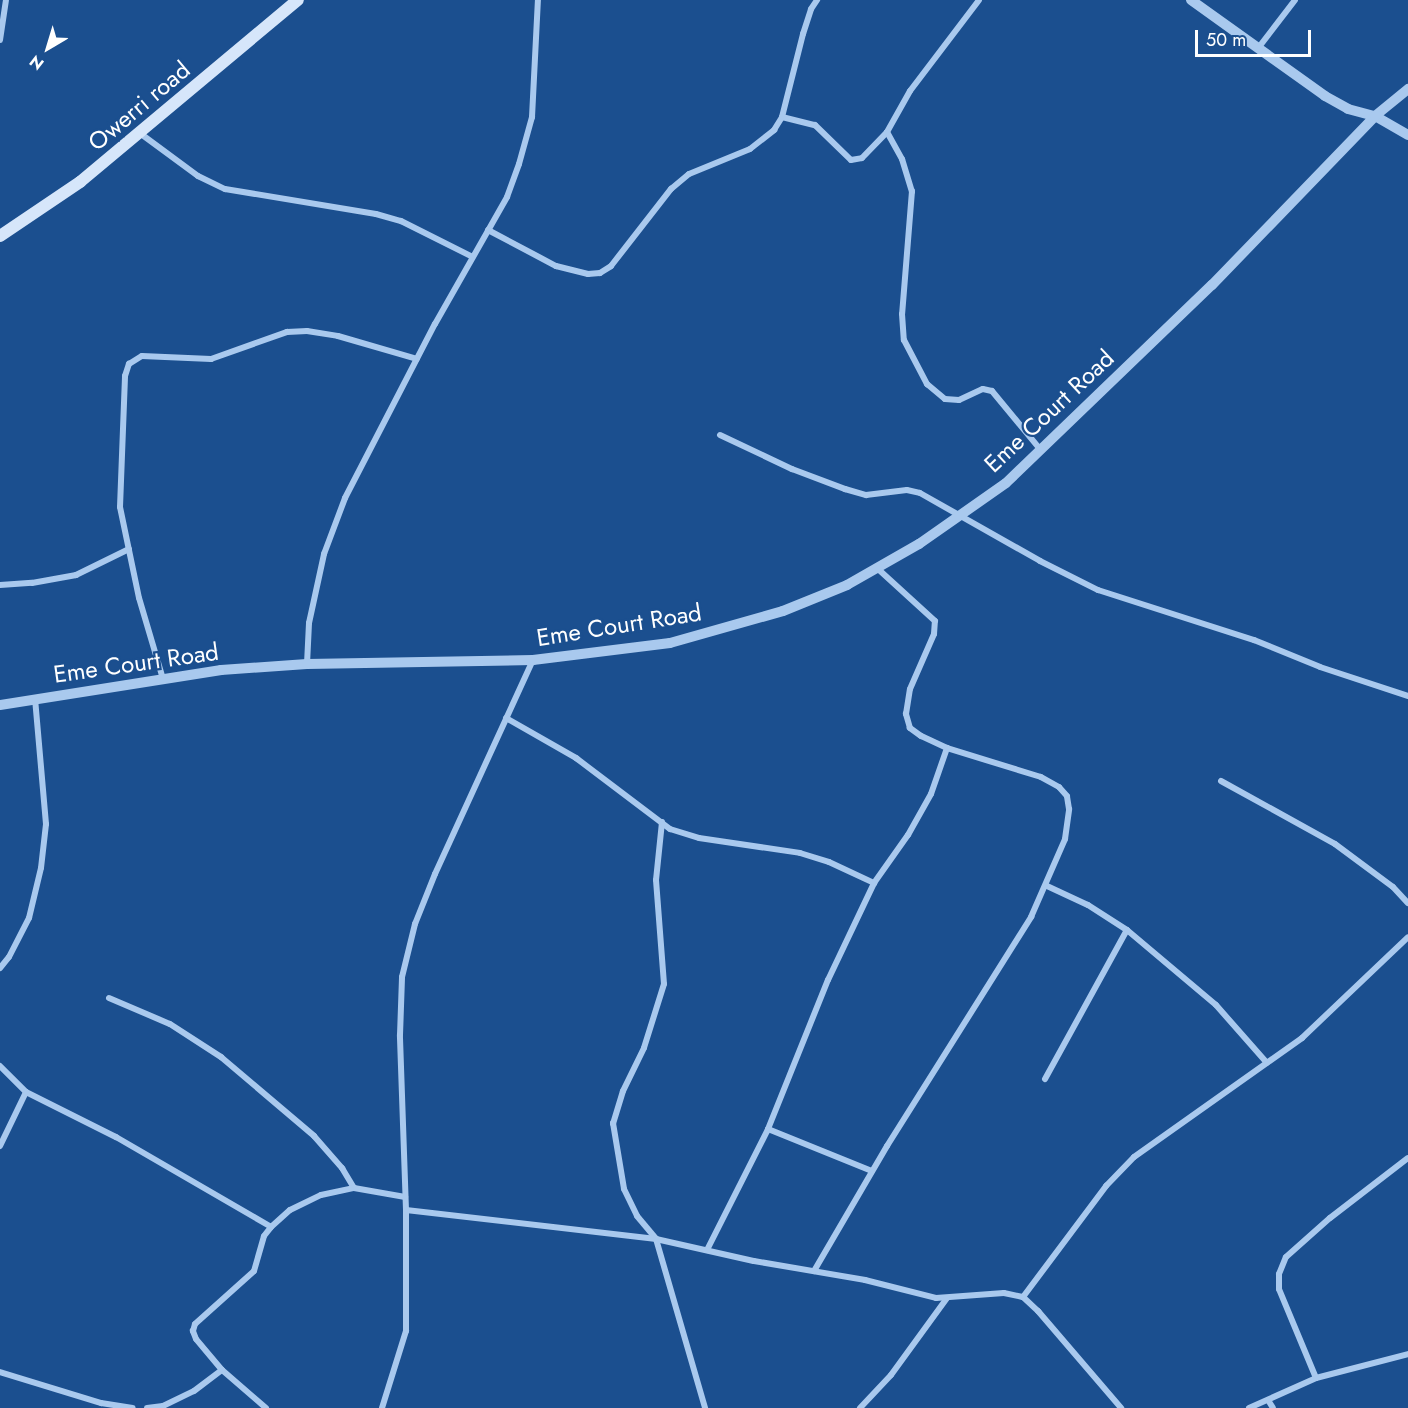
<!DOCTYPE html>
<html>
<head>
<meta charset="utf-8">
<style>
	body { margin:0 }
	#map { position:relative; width:1408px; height:1408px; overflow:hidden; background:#1b4f8f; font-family:Jost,sans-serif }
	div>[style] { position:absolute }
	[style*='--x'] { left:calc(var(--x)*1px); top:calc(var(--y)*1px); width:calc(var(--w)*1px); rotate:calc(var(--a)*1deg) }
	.minor>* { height:6px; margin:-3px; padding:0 3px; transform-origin:3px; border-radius:3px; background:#a9c9ee }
	.tertiary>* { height:10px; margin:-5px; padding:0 5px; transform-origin:5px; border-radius:5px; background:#a9c9ee }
	.secondary>* { height:12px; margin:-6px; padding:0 6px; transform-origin:6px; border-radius:6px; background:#d6e6fa }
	span { translate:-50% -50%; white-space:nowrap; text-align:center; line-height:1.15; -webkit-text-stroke:4.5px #1b4f8f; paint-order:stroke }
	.street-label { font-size:24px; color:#fff }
	.north { position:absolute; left:18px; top:18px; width:60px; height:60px; -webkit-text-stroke:4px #1b4f8f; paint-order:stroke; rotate:218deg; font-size:16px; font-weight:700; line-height:24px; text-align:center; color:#fff }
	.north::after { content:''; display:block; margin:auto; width:21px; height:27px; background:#fff; clip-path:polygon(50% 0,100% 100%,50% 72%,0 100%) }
	.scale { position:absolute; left:1195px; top:30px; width:116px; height:27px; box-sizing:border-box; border:3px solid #fff; border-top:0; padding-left:8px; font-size:18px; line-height:21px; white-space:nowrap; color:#fff; -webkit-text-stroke:4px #1b4f8f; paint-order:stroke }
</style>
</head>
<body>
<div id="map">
	<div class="minor">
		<div style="--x:0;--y:40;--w:40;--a:-81.5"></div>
		<div style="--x:1259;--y:47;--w:59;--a:-52.5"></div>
		<div style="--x:782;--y:117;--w:34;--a:14"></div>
		<div style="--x:815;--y:125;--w:50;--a:44.2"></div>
		<div style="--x:851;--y:160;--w:11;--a:-10"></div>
		<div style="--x:862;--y:158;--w:36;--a:-46"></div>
		<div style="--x:887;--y:132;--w:47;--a:-60.7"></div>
		<div style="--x:910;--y:91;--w:114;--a:-52.8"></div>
		<div style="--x:887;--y:132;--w:31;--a:61"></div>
		<div style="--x:902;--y:159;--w:34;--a:73"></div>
		<div style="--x:912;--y:191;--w:123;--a:94.6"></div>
		<div style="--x:902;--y:314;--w:26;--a:86"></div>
		<div style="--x:904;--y:340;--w:50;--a:62.4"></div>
		<div style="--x:927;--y:384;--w:23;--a:40"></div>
		<div style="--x:945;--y:399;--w:14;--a:4"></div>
		<div style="--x:959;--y:400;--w:26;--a:-25"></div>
		<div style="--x:983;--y:389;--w:9;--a:13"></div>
		<div style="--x:992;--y:391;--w:75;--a:50.4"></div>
		<div style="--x:141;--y:134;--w:71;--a:36.4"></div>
		<div style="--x:198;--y:176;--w:30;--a:26"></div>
		<div style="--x:225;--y:189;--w:153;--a:9.4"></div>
		<div style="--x:376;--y:214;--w:26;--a:16"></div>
		<div style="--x:401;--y:221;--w:80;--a:26.6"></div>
		<div style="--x:488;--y:230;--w:77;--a:27.9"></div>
		<div style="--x:556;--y:266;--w:33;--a:14"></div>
		<div style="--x:588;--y:274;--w:12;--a:-5"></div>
		<div style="--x:600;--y:273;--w:13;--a:-32"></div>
		<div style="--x:611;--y:266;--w:98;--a:-52.1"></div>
		<div style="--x:671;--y:189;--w:23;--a:-40"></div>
		<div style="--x:689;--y:174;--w:66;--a:-22.3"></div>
		<div style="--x:750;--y:149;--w:31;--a:-38"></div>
		<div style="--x:774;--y:130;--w:15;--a:-58"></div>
		<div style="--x:782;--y:117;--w:86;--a:-75.8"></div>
		<div style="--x:803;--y:34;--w:26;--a:-72"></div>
		<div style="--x:811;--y:9;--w:11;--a:-56"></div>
		<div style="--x:720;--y:435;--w:80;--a:25.3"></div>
		<div style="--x:792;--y:469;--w:57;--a:20.7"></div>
		<div style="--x:845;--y:489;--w:22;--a:16"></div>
		<div style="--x:866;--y:495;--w:41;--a:-7"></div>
		<div style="--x:907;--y:490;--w:13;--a:13"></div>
		<div style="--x:920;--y:493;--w:138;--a:29.5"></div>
		<div style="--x:1040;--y:561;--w:65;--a:26.6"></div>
		<div style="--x:1098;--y:590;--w:164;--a:17.8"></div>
		<div style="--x:1254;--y:640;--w:71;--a:22.2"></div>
		<div style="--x:1320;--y:667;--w:93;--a:18.2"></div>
		<div style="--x:0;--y:585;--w:32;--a:-4"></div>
		<div style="--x:32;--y:583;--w:45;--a:-10.3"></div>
		<div style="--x:76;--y:575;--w:59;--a:-26.1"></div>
		<div style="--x:307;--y:664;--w:41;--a:-87.2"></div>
		<div style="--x:309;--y:623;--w:71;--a:-77.7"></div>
		<div style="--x:324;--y:554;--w:60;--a:-69.4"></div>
		<div style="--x:345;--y:498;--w:196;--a:-62.7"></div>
		<div style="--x:435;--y:324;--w:146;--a:-60.4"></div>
		<div style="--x:507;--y:197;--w:35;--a:-70"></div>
		<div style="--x:519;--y:164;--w:49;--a:-74.5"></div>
		<div style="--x:532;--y:117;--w:117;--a:-87.1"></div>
		<div style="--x:163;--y:679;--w:84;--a:-106.5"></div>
		<div style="--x:139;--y:598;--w:93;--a:-101.8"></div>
		<div style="--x:120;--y:507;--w:131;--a:-87.8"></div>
		<div style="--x:125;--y:376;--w:13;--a:-72"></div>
		<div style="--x:129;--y:364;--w:15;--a:-32"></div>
		<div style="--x:142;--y:356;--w:69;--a:2.5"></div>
		<div style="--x:211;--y:359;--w:81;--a:-19.6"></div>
		<div style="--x:287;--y:332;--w:20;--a:-3"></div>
		<div style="--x:307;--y:331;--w:31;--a:9"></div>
		<div style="--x:338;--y:336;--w:82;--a:16.2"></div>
		<div style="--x:506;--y:718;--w:81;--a:29.7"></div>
		<div style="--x:576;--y:758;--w:118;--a:37.1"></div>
		<div style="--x:670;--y:829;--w:30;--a:17"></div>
		<div style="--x:699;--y:838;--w:102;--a:8.4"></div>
		<div style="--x:800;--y:853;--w:30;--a:17"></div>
		<div style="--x:829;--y:862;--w:50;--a:25"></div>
		<div style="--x:1221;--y:781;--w:130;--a:28.9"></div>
		<div style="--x:1335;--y:844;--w:72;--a:36.6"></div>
		<div style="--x:1393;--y:887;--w:22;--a:47"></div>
		<div style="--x:662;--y:822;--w:58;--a:95.9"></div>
		<div style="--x:656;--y:880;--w:104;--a:85.6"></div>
		<div style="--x:664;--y:984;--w:67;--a:107.4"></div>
		<div style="--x:644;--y:1048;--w:48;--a:116"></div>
		<div style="--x:623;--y:1091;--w:34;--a:107"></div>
		<div style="--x:613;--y:1123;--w:67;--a:80.5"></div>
		<div style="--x:624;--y:1189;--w:30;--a:64"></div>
		<div style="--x:637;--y:1216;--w:30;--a:50"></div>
		<div style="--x:656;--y:1239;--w:176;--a:73.8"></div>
		<div style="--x:1047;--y:886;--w:45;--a:24.9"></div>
		<div style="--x:1088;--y:905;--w:46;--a:32.7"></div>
		<div style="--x:1127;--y:930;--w:116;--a:40.1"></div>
		<div style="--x:1216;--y:1005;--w:77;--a:48.7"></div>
		<div style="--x:0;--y:968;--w:14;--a:-51"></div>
		<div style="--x:9;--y:957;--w:44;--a:-62.9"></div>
		<div style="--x:29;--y:918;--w:51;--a:-76.5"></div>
		<div style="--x:41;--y:868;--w:44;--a:-83.5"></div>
		<div style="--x:46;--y:824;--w:125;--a:-95"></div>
		<div style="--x:109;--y:998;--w:66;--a:23.1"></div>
		<div style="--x:170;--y:1024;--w:61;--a:32.9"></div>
		<div style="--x:221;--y:1057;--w:122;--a:40.3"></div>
		<div style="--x:314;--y:1136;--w:43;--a:48.8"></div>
		<div style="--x:342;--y:1168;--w:23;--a:59"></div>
		<div style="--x:0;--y:1066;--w:37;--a:45"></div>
		<div style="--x:26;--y:1092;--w:101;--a:26.6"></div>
		<div style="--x:116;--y:1137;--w:179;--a:30.1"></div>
		<div style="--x:1045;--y:1079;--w:170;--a:-61.2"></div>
		<div style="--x:768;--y:1129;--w:112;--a:22"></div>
		<div style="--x:0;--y:1146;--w:60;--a:-64.3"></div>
		<div style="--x:406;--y:1210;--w:252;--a:6.6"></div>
		<div style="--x:656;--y:1239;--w:100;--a:12.7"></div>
		<div style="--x:754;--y:1261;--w:113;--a:9.7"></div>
		<div style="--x:865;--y:1280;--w:73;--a:14.2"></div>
		<div style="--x:936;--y:1298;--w:68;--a:-4.2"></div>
		<div style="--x:1004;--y:1293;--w:19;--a:12"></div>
		<div style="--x:1023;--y:1297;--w:21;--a:43"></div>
		<div style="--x:1038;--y:1311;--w:128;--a:49.4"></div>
		<div style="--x:707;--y:1250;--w:136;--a:-63.2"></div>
		<div style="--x:768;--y:1129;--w:161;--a:-68.1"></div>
		<div style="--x:828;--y:980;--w:107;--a:-64.6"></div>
		<div style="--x:874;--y:883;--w:59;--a:-54.7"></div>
		<div style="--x:908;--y:835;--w:47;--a:-60.7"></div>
		<div style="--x:931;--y:794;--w:49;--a:-70.8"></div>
		<div style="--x:814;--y:1271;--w:145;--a:-59.7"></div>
		<div style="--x:887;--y:1146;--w:271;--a:-57.8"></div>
		<div style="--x:1031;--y:917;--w:85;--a:-66.4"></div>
		<div style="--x:1065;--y:839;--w:30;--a:-82"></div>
		<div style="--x:1069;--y:809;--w:13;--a:-99"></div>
		<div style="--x:1067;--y:796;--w:12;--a:-132"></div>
		<div style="--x:1059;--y:787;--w:21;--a:-151"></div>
		<div style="--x:1041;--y:777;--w:98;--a:-162.9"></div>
		<div style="--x:947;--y:748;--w:29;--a:-155"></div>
		<div style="--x:921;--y:736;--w:14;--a:-144"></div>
		<div style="--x:910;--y:728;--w:15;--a:-106"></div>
		<div style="--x:906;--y:714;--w:25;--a:-81"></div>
		<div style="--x:910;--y:689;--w:60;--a:-66.4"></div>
		<div style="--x:934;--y:634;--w:13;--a:-86"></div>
		<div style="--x:935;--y:621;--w:79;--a:-137.6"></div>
		<div style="--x:1023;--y:1297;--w:139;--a:-53.2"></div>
		<div style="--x:1106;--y:1186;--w:40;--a:-46"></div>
		<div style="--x:1134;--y:1157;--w:206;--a:-35.3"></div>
		<div style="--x:1302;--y:1038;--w:146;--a:-43.6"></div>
		<div style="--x:0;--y:1372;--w:106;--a:17.1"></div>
		<div style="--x:101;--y:1403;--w:32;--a:9"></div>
		<div style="--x:1316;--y:1378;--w:96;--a:-112.6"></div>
		<div style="--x:1279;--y:1289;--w:15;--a:-90"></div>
		<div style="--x:1279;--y:1274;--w:18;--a:-68"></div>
		<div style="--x:1286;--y:1257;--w:59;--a:-41.6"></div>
		<div style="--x:1330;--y:1218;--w:98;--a:-37.6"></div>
		<div style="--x:1268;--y:1400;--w:9;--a:58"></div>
		<div style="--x:147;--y:1408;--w:16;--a:-7"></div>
		<div style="--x:163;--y:1406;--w:34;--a:-26"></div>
		<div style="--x:194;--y:1391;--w:35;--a:-37"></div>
		<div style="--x:266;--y:1408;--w:58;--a:-139.2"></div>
		<div style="--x:222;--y:1370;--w:40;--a:-130"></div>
		<div style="--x:196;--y:1339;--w:9;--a:-111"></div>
		<div style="--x:193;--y:1331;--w:7;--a:-74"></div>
		<div style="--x:195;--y:1324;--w:79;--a:-41.9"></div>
		<div style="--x:254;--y:1271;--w:36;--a:-74"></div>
		<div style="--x:264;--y:1236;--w:11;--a:-52"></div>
		<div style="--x:271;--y:1227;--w:25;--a:-42"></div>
		<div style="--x:290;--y:1210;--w:34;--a:-26"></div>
		<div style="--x:321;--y:1195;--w:34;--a:-12"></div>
		<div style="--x:354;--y:1188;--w:52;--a:10"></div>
		<div style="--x:382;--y:1408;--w:81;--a:-72.7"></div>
		<div style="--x:406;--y:1331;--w:121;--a:-90"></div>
		<div style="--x:406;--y:1210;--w:175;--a:-92"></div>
		<div style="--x:400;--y:1035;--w:58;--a:-88"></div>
		<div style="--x:402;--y:977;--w:55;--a:-76.2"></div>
		<div style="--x:415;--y:924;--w:54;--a:-68.2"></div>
		<div style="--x:435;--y:874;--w:235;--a:-65.4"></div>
		<div style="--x:860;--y:1408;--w:45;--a:-46.8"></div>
		<div style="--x:891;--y:1375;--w:95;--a:-54"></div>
		<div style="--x:1249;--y:1408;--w:73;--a:-24.1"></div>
		<div style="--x:1316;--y:1378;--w:95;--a:-14.6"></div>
	</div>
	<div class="tertiary">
		<div style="--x:1191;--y:0;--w:165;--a:35.6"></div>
		<div style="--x:1325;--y:96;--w:26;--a:29"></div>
		<div style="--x:1348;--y:109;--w:28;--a:15"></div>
		<div style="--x:1375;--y:116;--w:38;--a:30"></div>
		<div style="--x:0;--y:705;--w:224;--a:-9"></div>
		<div style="--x:221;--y:670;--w:86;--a:-4"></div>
		<div style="--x:307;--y:664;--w:226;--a:-1"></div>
		<div style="--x:533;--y:660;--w:138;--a:-7.1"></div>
		<div style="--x:670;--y:643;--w:117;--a:-15.8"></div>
		<div style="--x:783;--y:611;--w:69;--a:-22.1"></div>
		<div style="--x:847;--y:585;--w:83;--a:-29.7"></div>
		<div style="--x:919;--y:544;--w:106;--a:-35"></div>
		<div style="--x:1006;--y:483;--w:286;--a:-43.9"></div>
		<div style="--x:1212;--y:285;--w:235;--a:-46"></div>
		<div style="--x:1375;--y:116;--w:43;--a:-39.3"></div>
	</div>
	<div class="secondary">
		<div style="--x:0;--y:236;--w:97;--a:-34"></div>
		<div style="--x:80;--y:182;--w:284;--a:-39.9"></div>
	</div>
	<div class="street-label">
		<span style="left:139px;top:106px;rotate:-40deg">Owerri road</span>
		<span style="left:1049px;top:411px;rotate:-43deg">Eme Court Road</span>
		<span style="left:619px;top:625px;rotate:-9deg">Eme Court Road</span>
		<span style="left:136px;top:663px;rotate:-8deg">Eme Court Road</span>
	</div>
	<div class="north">N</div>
	<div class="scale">50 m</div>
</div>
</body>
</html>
